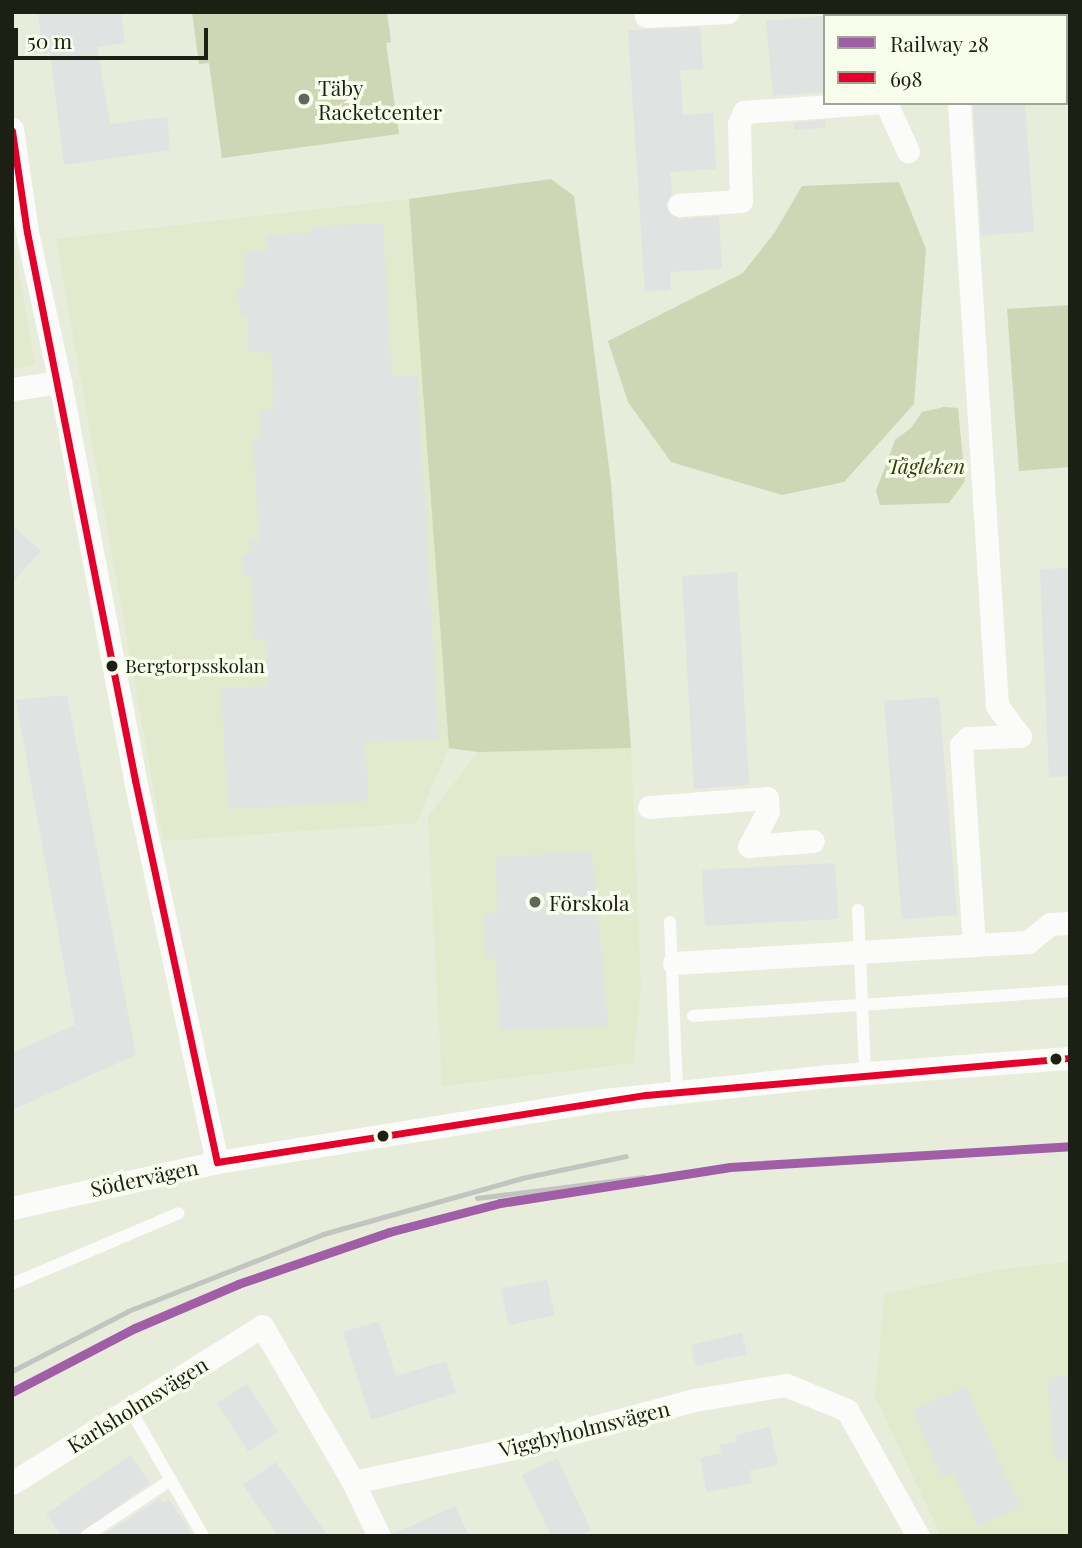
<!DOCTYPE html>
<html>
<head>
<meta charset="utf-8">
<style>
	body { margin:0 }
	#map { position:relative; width:1082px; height:1548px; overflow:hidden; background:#e7ecdb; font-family:"Playfair Display",serif }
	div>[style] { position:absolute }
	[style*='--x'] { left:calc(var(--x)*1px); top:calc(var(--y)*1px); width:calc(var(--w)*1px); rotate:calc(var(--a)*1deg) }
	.built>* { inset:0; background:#e2e9cd }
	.green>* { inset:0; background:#ced6b6 }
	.building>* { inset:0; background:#e0e3e2 }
	.service>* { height:12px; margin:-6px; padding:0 6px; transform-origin:6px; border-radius:6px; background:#fbfcfa }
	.minor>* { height:23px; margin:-11.5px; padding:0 11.5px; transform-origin:11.5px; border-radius:11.5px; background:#fbfcfa }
	.rail>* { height:5px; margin:-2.5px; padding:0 2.5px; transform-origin:2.5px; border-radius:2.5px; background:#c2c4c0 }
	.bus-1>* { height:7px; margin:-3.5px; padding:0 3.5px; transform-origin:3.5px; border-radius:3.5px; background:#e4002b }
	.rail-1>* { height:9px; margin:-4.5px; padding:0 4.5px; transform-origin:4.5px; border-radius:4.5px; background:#a05ea6 }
	.dots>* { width:19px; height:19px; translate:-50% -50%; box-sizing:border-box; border:4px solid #f9feec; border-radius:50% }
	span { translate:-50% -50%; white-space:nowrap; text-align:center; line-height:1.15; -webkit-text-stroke:7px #f9feec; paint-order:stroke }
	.bus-label { font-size:19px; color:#1c1f14 }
	.left { translate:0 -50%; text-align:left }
	.poi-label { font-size:21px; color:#1c1f14 }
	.park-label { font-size:21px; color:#333c09; font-style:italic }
	.street-label { font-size:21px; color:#1c1f14 }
	.frame { position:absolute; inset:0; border:14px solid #1c1f14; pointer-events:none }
	.legend { position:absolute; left:823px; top:14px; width:245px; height:91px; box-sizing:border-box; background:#f9feec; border:2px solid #a1a596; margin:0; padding:9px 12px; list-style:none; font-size:21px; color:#1c1f14 }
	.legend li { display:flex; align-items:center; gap:14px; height:35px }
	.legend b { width:35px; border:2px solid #a1a596 }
	.scale { position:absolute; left:14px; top:28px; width:194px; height:32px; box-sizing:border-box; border:4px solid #1c1f14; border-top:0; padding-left:9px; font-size:21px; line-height:24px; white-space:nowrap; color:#1c1f14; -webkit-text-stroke:5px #f9feec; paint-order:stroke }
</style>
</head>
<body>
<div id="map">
	<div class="built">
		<div style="clip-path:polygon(409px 199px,449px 748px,416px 823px,163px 841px,56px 239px)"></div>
		<div style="clip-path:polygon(12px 234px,35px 364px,12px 370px)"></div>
		<div style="clip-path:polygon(631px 748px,641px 986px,633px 1063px,442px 1086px,428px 817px,478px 752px)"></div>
		<div style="clip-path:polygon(1070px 1262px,1070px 1536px,941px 1536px,875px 1396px,885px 1294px,1002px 1269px)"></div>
	</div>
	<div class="green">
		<div style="clip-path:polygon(192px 12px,387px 12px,391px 42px,386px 43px,399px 134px,222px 158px,209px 63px,199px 64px)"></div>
		<div style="clip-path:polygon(551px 179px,574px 196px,611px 483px,631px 748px,478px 752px,449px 748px,409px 199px)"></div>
		<div style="clip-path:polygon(899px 182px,926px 249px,914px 404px,844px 482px,782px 495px,671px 462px,628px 402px,608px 341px,743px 273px,775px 232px,802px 186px)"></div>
		<div style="clip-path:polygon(1070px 305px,1070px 467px,1019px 471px,1007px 309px)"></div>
		<div style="clip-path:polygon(944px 407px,958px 408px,965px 481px,949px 503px,880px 505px,876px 491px,895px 440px,911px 428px,922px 412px)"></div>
	</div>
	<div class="building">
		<div style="clip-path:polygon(38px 12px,121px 12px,125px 43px,97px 47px,110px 124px,167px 117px,170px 150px,64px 165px,50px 52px,43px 54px)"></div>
		<div style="clip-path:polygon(825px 16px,825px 92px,773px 96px,766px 21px)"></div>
		<div style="clip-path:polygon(700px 27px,703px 69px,680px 70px,683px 115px,713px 113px,716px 169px,670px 172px,672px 193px,665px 207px,679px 219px,719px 216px,722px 269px,670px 272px,671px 290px,645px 291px,628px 30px)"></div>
		<div style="clip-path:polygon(973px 103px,1025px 103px,1034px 232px,981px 235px)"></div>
		<div style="clip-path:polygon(825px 120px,825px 128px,794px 130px,794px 123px)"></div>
		<div style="clip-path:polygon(383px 223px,392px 377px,417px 376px,439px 738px,365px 743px,369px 801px,228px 809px,221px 689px,268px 686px,265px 638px,255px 639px,252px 576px,243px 576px,242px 555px,250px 554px,249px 541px,259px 540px,253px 439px,261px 439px,259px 410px,273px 410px,274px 397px,271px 352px,249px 353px,247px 317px,240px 317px,238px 289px,246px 288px,244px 252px,267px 251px,266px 236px,311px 233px,311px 227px)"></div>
		<div style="clip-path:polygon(12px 525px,41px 551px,12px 583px)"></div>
		<div style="clip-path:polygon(1070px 568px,1070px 776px,1049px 777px,1040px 569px)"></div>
		<div style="clip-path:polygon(737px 572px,749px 785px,694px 789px,682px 576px)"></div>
		<div style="clip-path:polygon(67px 695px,136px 1055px,12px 1110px,12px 1053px,75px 1025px,16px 700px)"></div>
		<div style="clip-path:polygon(939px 697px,957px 915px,902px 919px,884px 701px)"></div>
		<div style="clip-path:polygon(592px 852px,608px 1026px,499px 1030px,496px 958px,486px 958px,484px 914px,498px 913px,495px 857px)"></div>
		<div style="clip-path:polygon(835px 863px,838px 919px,705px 926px,702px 870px)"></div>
		<div style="clip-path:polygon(547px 1279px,555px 1315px,509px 1325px,501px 1289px)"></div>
		<div style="clip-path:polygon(379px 1321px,396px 1376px,446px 1361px,456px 1393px,371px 1420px,343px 1332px)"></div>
		<div style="clip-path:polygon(742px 1333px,747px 1354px,696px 1366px,691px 1345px)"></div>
		<div style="clip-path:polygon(1070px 1376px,1070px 1459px,1055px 1460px,1047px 1378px)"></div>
		<div style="clip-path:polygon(247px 1384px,278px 1432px,248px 1451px,217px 1403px)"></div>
		<div style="clip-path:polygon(965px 1387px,1020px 1507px,978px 1526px,953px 1472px,942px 1477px,912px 1411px)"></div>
		<div style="clip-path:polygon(770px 1427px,778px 1465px,749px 1471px,752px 1483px,707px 1492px,700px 1458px,721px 1453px,720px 1445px,737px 1441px,736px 1435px)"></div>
		<div style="clip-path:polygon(130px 1455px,150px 1483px,77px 1536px,62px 1536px,46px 1514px)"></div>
		<div style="clip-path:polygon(557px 1458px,591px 1530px,580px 1536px,551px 1536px,522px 1475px)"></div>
		<div style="clip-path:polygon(276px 1462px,328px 1536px,278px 1536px,243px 1485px)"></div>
		<div style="clip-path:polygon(160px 1498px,163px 1503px,169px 1499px,193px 1536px,102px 1536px)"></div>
		<div style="clip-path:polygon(455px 1506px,469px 1536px,393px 1536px,393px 1534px)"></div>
	</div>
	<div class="service">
		<div style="--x:858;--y:910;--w:163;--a:87.5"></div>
		<div style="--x:670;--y:922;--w:170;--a:87.6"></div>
		<div style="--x:693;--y:1016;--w:378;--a:-3.8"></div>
		<div style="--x:12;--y:1284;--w:181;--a:-23"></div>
		<div style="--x:130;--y:1409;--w:146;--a:60.1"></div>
		<div style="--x:86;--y:1536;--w:102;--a:-33.4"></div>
	</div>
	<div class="minor">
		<div style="--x:953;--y:12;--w:4;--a:90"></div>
		<div style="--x:646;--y:16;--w:82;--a:-2.8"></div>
		<div style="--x:889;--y:16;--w:4;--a:-90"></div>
		<div style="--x:886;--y:103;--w:53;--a:65.4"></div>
		<div style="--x:959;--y:103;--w:604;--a:86.39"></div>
		<div style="--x:997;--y:706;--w:38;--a:53"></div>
		<div style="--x:1020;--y:736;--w:52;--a:177.8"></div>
		<div style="--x:968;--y:738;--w:10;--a:135"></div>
		<div style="--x:961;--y:745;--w:201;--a:86.3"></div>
		<div style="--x:12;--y:129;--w:104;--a:81.7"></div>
		<div style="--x:27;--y:232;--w:154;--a:77.6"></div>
		<div style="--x:60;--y:382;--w:405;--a:79.3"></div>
		<div style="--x:135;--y:780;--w:391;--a:77.9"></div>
		<div style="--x:679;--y:205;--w:62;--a:-3.7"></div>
		<div style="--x:741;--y:201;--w:77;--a:-91.5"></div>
		<div style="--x:739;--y:124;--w:13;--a:-67"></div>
		<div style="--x:744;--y:112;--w:129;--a:-4"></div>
		<div style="--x:12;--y:389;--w:49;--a:-8.3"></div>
		<div style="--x:649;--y:807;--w:118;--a:-4.4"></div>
		<div style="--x:767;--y:798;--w:13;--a:86"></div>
		<div style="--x:768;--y:811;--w:40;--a:118"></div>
		<div style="--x:749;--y:846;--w:64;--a:-4.5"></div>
		<div style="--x:674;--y:963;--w:355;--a:-3.4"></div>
		<div style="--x:1028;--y:942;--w:28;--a:-39"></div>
		<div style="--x:1050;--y:924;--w:20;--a:-3"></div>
		<div style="--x:12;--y:1208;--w:210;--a:-12.6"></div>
		<div style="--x:217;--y:1162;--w:392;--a:-9.1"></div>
		<div style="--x:604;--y:1100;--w:226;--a:-6.1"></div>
		<div style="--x:829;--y:1076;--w:242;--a:-4.3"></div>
		<div style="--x:353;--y:1482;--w:170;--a:-11.9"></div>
		<div style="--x:519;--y:1447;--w:181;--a:-15"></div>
		<div style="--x:694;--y:1400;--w:93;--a:-9.3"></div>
		<div style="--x:786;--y:1385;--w:66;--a:22.3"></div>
		<div style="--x:847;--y:1410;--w:145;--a:60.6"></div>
		<div style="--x:12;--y:1483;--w:295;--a:-32.1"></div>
		<div style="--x:262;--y:1326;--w:181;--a:59.7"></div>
		<div style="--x:353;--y:1482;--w:60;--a:64.3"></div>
	</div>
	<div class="rail">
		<div style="--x:477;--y:1198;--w:168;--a:-7.2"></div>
		<div style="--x:12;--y:1371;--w:131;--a:-27.3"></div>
		<div style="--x:128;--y:1311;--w:210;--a:-21.5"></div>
		<div style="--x:323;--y:1234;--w:207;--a:-15.7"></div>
		<div style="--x:522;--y:1178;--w:106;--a:-11.9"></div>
	</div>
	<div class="bus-1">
		<div style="--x:12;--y:131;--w:102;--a:81.6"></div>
		<div style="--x:27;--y:232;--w:559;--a:78.85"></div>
		<div style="--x:135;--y:780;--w:391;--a:77.9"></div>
		<div style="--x:217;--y:1162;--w:434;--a:-8.9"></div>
		<div style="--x:646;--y:1095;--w:426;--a:-5"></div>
	</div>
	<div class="rail-1">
		<div style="--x:12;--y:1392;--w:139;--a:-27.5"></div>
		<div style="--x:135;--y:1328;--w:112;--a:-23.1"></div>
		<div style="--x:238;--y:1284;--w:160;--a:-19"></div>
		<div style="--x:389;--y:1232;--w:115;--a:-14.6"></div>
		<div style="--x:500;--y:1203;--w:233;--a:-8.9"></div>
		<div style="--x:730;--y:1167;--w:341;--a:-3.5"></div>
	</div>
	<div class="dots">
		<div style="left:304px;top:99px;background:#63675a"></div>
		<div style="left:112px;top:666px;background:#1c1f14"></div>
		<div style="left:535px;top:902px;background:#63675a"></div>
		<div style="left:1056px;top:1059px;background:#1c1f14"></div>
		<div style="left:383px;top:1136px;background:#1c1f14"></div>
	</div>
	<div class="bus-label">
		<span class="left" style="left:125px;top:666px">Bergtorpsskolan</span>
	</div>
	<div class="poi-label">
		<span class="left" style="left:318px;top:99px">Täby<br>Racketcenter</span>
		<span class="left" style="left:549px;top:902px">Förskola</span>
	</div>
	<div class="park-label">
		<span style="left:926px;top:465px">Tågleken</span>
	</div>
	<div class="street-label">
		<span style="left:144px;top:1177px;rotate:-12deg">Södervägen</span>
		<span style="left:137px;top:1404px;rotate:-32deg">Karlsholmsvägen</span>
		<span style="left:584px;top:1428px;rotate:-14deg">Viggbyholmsvägen</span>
	</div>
	<div class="frame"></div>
	<ul class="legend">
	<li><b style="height:9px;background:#a05ea6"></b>Railway 28</li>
	<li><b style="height:9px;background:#e4002b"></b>698</li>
	</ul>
	<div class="scale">50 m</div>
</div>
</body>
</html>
